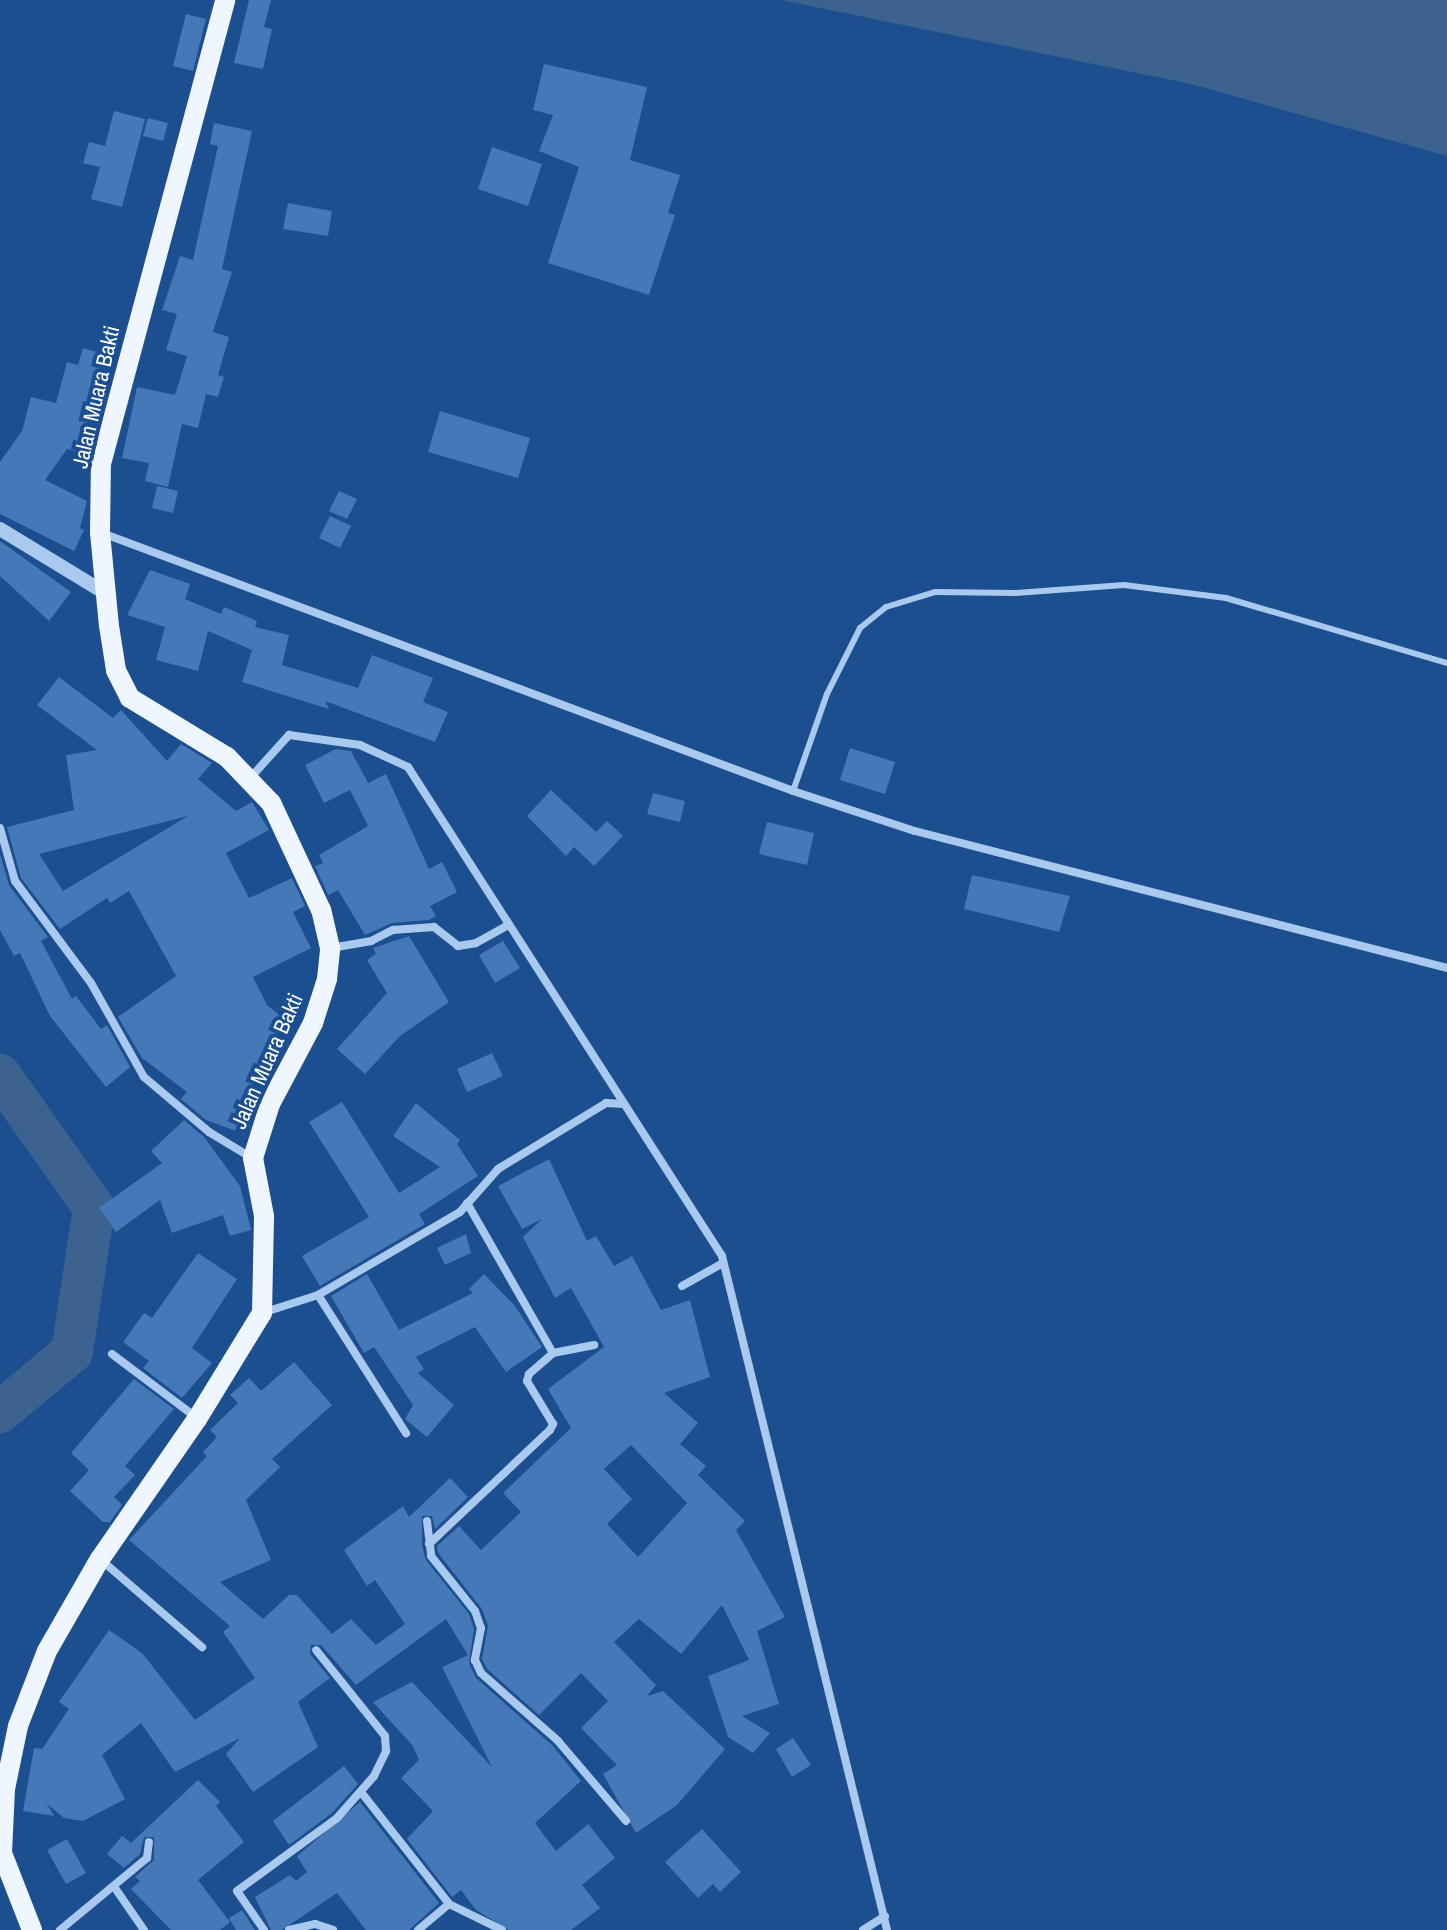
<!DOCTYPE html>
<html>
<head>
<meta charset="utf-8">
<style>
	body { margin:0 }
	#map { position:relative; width:1447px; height:1930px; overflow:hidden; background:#1b4f8f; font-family:"Archivo Narrow",sans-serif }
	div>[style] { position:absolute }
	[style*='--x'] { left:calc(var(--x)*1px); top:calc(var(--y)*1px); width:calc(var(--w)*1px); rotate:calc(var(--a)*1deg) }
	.water>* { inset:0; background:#3c6290 }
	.river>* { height:42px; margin:-21px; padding:0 21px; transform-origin:21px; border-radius:21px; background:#3c6290 }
	.building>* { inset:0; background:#4478b7 }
	.service>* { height:6px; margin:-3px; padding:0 3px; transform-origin:3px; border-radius:3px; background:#a9c9ee }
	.minor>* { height:8px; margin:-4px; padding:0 4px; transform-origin:4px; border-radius:4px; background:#a9c9ee }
	.tertiary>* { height:14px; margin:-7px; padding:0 7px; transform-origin:7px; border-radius:7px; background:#a9c9ee }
	.primary>* { height:20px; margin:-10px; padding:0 10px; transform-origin:10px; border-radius:10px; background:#f0f6ff }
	span { translate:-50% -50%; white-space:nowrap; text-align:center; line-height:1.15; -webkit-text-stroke:8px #1b4f8f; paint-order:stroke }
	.street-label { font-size:22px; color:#fff }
</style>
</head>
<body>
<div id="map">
	<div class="water">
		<div style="clip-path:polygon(781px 0,1447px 0,1447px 156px,1191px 84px)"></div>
	</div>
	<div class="river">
		<div style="--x:0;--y:1075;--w:163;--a:54.7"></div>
		<div style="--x:94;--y:1208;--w:146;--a:98.7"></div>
		<div style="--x:72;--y:1352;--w:94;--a:140.2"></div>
	</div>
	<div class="building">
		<div style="clip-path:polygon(249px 0,271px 0,264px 27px,272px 29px,263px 69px,234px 63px)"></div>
		<div style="clip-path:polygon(186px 14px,206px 19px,193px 71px,173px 66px)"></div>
		<div style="clip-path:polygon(544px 64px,647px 87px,630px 160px,680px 175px,668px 213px,675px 215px,649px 295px,548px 263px,579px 167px,539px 151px,553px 115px,533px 110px)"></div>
		<div style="clip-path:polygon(114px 111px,145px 119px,122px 207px,91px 199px,100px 167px,83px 163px,89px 142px,105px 146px)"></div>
		<div style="clip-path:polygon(148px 118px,168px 123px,163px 141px,143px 136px)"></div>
		<div style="clip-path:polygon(214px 123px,252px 131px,222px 269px,232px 272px,213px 332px,229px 337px,218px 375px,224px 377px,218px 397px,206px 394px,198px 428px,182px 424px,168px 487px,145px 481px,149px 463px,122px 458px,137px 387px,175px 395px,187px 356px,166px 350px,177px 314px,162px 310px,180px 256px,193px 260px,218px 146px,210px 144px)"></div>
		<div style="clip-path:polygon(492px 147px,542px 164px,528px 206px,478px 189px)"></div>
		<div style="clip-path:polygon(288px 203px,332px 211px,328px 236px,283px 229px)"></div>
		<div style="clip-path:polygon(83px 348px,108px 355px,86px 454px,67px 449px,45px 480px,87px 501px,80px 528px,84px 530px,74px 551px,0 514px,0 462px,22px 431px,31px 397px,56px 403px,67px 362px,78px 365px)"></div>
		<div style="clip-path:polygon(440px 411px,530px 438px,518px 478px,428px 452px)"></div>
		<div style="clip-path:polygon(157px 486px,178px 491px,173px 513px,152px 508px)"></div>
		<div style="clip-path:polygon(339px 491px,357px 499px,347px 519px,329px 511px)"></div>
		<div style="clip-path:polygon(330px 516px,351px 526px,340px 548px,319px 538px)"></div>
		<div style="clip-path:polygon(0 541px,71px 592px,49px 621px,0 576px)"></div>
		<div style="clip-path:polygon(150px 570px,190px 584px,185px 599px,221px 614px,224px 607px,257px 621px,255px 627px,289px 635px,282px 665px,358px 688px,372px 655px,433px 678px,423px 702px,448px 712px,435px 742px,325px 701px,329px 709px,242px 682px,252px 650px,208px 631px,198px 671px,156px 660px,165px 627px,127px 615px)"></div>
		<div style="clip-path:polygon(evenodd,59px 677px,113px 718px,121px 710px,167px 761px,181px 744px,212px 763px,198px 779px,236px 811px,252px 802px,269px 830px,226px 853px,249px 898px,292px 878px,305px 906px,293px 912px,311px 948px,253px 977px,267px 1005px,287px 1021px,265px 1049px,276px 1059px,240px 1103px,254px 1108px,244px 1134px,206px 1120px,181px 1099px,187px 1092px,142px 1058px,118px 1017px,176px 976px,129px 891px,110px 903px,107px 898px,60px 929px,21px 878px,7px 827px,74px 810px,66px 755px,97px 750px,37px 705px,59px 677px,188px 816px,63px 891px,39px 854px,188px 816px)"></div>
		<div style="clip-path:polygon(850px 748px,895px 762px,885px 794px,840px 780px)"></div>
		<div style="clip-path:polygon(336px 749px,351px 751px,368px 783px,386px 774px,429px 869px,442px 862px,457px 892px,430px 906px,436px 916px,429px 920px,392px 923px,365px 935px,338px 890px,328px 895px,315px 866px,323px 863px,319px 855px,368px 826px,350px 790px,324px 803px,305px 765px)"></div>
		<div style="clip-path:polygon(551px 790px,596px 832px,607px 821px,623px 836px,594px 866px,574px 847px,566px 856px,527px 816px)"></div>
		<div style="clip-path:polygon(653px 793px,685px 801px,680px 822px,647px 814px)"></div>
		<div style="clip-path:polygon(767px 822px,814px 833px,807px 865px,759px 854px)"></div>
		<div style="clip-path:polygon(0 854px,9px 885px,48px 937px,41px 941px,72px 999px,76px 996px,101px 1029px,107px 1025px,130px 1067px,106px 1087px,50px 1016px,20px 953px,14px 956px,0 930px)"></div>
		<div style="clip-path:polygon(972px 875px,1070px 896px,1059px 932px,964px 909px)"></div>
		<div style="clip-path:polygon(409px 936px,449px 1002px,400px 1036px,365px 1074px,337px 1049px,387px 993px,367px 960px,376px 954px,373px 948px)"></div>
		<div style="clip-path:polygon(503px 941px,520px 968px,495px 983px,479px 955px)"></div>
		<div style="clip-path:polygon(492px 1053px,503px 1076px,467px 1092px,457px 1069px)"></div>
		<div style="clip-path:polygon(342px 1102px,399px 1193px,440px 1167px,393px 1136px,416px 1103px,460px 1140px,457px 1144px,478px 1176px,419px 1214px,425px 1224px,320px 1286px,302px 1256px,369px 1217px,309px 1122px)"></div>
		<div style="clip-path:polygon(184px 1120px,204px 1137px,240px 1186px,251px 1230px,230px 1236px,223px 1215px,172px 1233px,160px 1200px,116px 1232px,99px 1208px,162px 1163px,151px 1151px)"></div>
		<div style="clip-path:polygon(evenodd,549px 1159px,587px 1241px,596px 1236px,614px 1266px,632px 1256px,661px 1310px,690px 1300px,710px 1377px,664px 1393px,698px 1423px,680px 1444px,706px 1466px,698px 1475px,745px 1521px,736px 1530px,785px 1617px,757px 1631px,779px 1704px,742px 1716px,770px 1733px,753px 1753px,728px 1737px,708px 1676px,749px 1660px,722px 1605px,681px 1654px,639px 1619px,614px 1642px,656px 1685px,647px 1696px,663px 1691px,725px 1749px,677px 1805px,636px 1833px,603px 1774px,617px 1765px,581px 1728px,608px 1701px,581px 1673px,539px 1715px,487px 1669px,482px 1659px,488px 1626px,482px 1609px,438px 1553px,437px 1546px,459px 1526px,481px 1550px,521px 1512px,503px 1493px,571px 1428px,548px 1389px,604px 1347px,571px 1288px,555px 1298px,523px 1237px,542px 1219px,522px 1229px,498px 1186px,549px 1159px,631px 1445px,687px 1503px,638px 1557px,607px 1524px,632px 1499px,604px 1469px,631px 1445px)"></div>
		<div style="clip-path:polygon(466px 1234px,471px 1253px,445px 1265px,437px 1248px)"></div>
		<div style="clip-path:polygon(198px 1253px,237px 1279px,192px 1348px,212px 1363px,182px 1398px,143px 1368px,149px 1361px,123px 1342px,144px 1313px,152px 1318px)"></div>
		<div style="clip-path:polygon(367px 1274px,399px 1330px,473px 1293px,469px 1289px,484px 1274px,515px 1306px,542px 1347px,506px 1372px,475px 1327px,416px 1357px,424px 1369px,418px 1373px,454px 1405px,427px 1437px,405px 1419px,413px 1405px,374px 1347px,364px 1353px,331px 1296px)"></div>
		<div style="clip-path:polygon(294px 1362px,332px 1405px,272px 1459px,280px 1467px,246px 1500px,271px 1560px,220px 1582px,263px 1619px,289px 1595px,297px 1595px,332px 1634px,351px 1619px,376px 1645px,405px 1624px,375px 1580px,367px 1586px,344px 1550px,403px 1506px,409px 1517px,450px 1478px,468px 1497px,435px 1529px,432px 1516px,422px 1516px,422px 1545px,426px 1560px,469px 1614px,474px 1629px,469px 1663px,476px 1678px,553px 1746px,581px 1781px,535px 1823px,556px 1851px,588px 1824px,615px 1858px,582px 1885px,600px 1908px,571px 1930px,509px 1930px,476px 1910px,461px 1890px,452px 1897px,407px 1839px,433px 1811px,401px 1778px,419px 1760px,413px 1746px,373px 1702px,412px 1682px,492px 1767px,442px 1667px,468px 1655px,446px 1619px,356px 1685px,321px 1645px,311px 1645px,310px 1654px,330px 1678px,298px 1702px,318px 1747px,253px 1792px,226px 1754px,240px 1738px,175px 1772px,141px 1723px,102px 1755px,125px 1799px,83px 1821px,64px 1818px,47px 1804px,54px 1816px,23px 1811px,34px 1748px,42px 1749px,69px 1709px,59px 1702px,109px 1630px,142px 1653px,195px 1720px,255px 1678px,223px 1632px,230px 1626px,129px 1540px,207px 1456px,203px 1452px,217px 1437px,210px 1430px,238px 1403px,230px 1395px,249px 1378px,261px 1391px)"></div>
		<div style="clip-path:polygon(134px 1379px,174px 1409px,125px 1466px,135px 1475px,114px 1497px,122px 1505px,110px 1522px,103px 1522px,70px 1491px,89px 1470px,71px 1453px)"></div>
		<div style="clip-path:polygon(793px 1738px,811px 1765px,792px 1777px,776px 1749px)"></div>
		<div style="clip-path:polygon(344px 1766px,358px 1784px,332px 1813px,289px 1845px,273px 1821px)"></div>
		<div style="clip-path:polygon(198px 1780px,220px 1802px,216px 1806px,244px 1842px,198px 1880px,230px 1922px,220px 1930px,171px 1930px,131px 1889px,140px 1881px,135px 1877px,154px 1860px,154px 1837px,144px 1837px,140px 1854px,124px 1868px,107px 1854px,122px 1836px,131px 1843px)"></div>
		<div style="clip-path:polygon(360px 1802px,439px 1903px,409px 1930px,366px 1930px,337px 1893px,282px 1930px,271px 1930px,255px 1897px,290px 1875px,296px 1881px,307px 1872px,297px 1856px)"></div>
		<div style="clip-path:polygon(702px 1829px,741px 1872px,720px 1892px,713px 1884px,698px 1898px,665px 1862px)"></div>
		<div style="clip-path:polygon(67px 1839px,86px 1873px,66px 1884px,47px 1850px)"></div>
		<div style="clip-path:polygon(242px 1910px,255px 1930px,236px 1930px,229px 1918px)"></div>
	</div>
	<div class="service">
		<div style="--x:793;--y:791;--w:103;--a:-70.7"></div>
		<div style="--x:827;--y:694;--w:74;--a:-63.4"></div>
		<div style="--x:860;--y:628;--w:33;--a:-39"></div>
		<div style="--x:886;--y:607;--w:51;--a:-17"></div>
		<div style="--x:935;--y:592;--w:80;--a:0.7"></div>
		<div style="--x:1015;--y:593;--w:109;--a:-4.2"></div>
		<div style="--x:1124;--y:585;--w:103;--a:7.3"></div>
		<div style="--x:1226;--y:598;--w:230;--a:16.4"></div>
	</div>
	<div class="minor">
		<div style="--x:102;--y:533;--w:738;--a:20.47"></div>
		<div style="--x:793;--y:791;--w:128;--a:18.2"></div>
		<div style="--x:915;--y:831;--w:549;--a:14.44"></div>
		<div style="--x:251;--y:777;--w:57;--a:-47.9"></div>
		<div style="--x:289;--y:735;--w:72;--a:8"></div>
		<div style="--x:360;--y:745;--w:53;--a:24.6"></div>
		<div style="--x:408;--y:767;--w:581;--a:57.29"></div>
		<div style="--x:722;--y:1256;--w:694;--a:76.24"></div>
		<div style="--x:0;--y:828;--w:55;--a:74.2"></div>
		<div style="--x:15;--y:881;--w:127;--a:53.3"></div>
		<div style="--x:91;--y:983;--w:108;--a:60.6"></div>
		<div style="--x:144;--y:1077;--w:85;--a:40.2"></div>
		<div style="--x:209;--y:1132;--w:50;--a:31.2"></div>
		<div style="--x:331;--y:948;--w:41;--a:-9.9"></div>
		<div style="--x:371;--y:941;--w:25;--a:-27"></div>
		<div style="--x:393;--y:930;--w:41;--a:-4.2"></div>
		<div style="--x:434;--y:927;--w:31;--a:38"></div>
		<div style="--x:458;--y:946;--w:18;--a:-9"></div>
		<div style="--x:476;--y:943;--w:38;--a:-29"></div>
		<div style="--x:467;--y:1203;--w:173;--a:60.2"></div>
		<div style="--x:682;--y:1286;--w:47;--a:-29.3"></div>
		<div style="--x:318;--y:1295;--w:164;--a:57.5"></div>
		<div style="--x:262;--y:1313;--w:59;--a:-17.8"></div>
		<div style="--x:318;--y:1295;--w:164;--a:-30.3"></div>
		<div style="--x:460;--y:1212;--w:57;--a:-48.5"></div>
		<div style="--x:498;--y:1169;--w:127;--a:-31.4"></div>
		<div style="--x:606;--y:1103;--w:18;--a:3"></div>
		<div style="--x:112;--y:1354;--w:106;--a:37"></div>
		<div style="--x:427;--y:1521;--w:35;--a:83"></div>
		<div style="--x:431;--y:1556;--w:70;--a:51.3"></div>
		<div style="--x:475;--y:1611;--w:18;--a:71"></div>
		<div style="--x:481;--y:1628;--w:33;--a:101"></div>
		<div style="--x:475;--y:1660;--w:14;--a:65"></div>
		<div style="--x:481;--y:1673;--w:103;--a:41.4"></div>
		<div style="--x:558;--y:1741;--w:105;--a:49.6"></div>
		<div style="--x:429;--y:1544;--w:166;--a:-43.3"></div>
		<div style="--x:550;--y:1430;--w:7;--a:-63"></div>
		<div style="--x:553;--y:1424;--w:50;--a:-121.2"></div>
		<div style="--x:527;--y:1381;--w:7;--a:-74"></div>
		<div style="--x:529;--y:1374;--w:32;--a:-41"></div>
		<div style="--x:553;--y:1353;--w:42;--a:-11"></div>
		<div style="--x:100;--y:1559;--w:135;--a:40.8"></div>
		<div style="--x:361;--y:1792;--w:142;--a:51.8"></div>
		<div style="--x:449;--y:1904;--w:59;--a:26.1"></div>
		<div style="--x:115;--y:1888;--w:51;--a:55.4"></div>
		<div style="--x:60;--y:1930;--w:113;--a:-39.6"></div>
		<div style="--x:147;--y:1858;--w:16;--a:-83"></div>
		<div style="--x:264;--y:1930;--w:47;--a:-124.7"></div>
		<div style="--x:237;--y:1891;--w:124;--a:-36.1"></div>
		<div style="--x:337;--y:1818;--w:56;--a:-48.6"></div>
		<div style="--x:374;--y:1776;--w:28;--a:-64"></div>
		<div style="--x:386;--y:1751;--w:15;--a:-94"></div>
		<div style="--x:385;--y:1736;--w:110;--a:-128.7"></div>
		<div style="--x:289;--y:1930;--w:27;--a:-13"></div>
		<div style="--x:315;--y:1924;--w:19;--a:18"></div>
		<div style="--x:418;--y:1930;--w:40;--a:-40"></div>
		<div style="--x:863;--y:1930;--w:26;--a:-32"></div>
	</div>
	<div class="tertiary">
		<div style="--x:0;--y:529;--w:125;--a:31.3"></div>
	</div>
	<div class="primary">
		<div style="--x:32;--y:1930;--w:83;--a:-111.3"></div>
		<div style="--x:2;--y:1853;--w:64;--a:-87.3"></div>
		<div style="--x:5;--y:1789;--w:64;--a:-78.3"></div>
		<div style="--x:18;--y:1726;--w:80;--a:-68.9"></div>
		<div style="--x:47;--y:1651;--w:106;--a:-60.1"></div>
		<div style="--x:100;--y:1559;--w:170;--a:-55.3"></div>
		<div style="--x:197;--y:1419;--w:124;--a:-58.5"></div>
		<div style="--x:262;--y:1313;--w:97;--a:-88.8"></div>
		<div style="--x:264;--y:1216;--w:59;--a:-100.7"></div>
		<div style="--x:253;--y:1158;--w:57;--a:-72.5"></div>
		<div style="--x:270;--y:1104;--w:92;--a:-62"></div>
		<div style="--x:313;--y:1023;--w:46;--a:-72.3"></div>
		<div style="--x:327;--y:979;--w:31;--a:-84"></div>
		<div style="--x:330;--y:948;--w:39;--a:-103"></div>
		<div style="--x:321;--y:910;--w:118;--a:-115"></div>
		<div style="--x:271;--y:803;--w:64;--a:-133.7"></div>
		<div style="--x:227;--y:757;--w:114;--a:-148.7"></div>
		<div style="--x:130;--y:698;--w:31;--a:-117"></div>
		<div style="--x:116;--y:670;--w:45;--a:-99"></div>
		<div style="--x:109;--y:626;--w:94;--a:-95.5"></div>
		<div style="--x:100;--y:532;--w:68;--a:-89.2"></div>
		<div style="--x:101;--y:464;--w:480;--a:-75"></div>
	</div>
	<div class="street-label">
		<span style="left:96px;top:397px;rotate:-77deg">Jalan Muara Bakti</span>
		<span style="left:267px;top:1061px;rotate:-66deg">Jalan Muara Bakti</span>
	</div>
</div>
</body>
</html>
